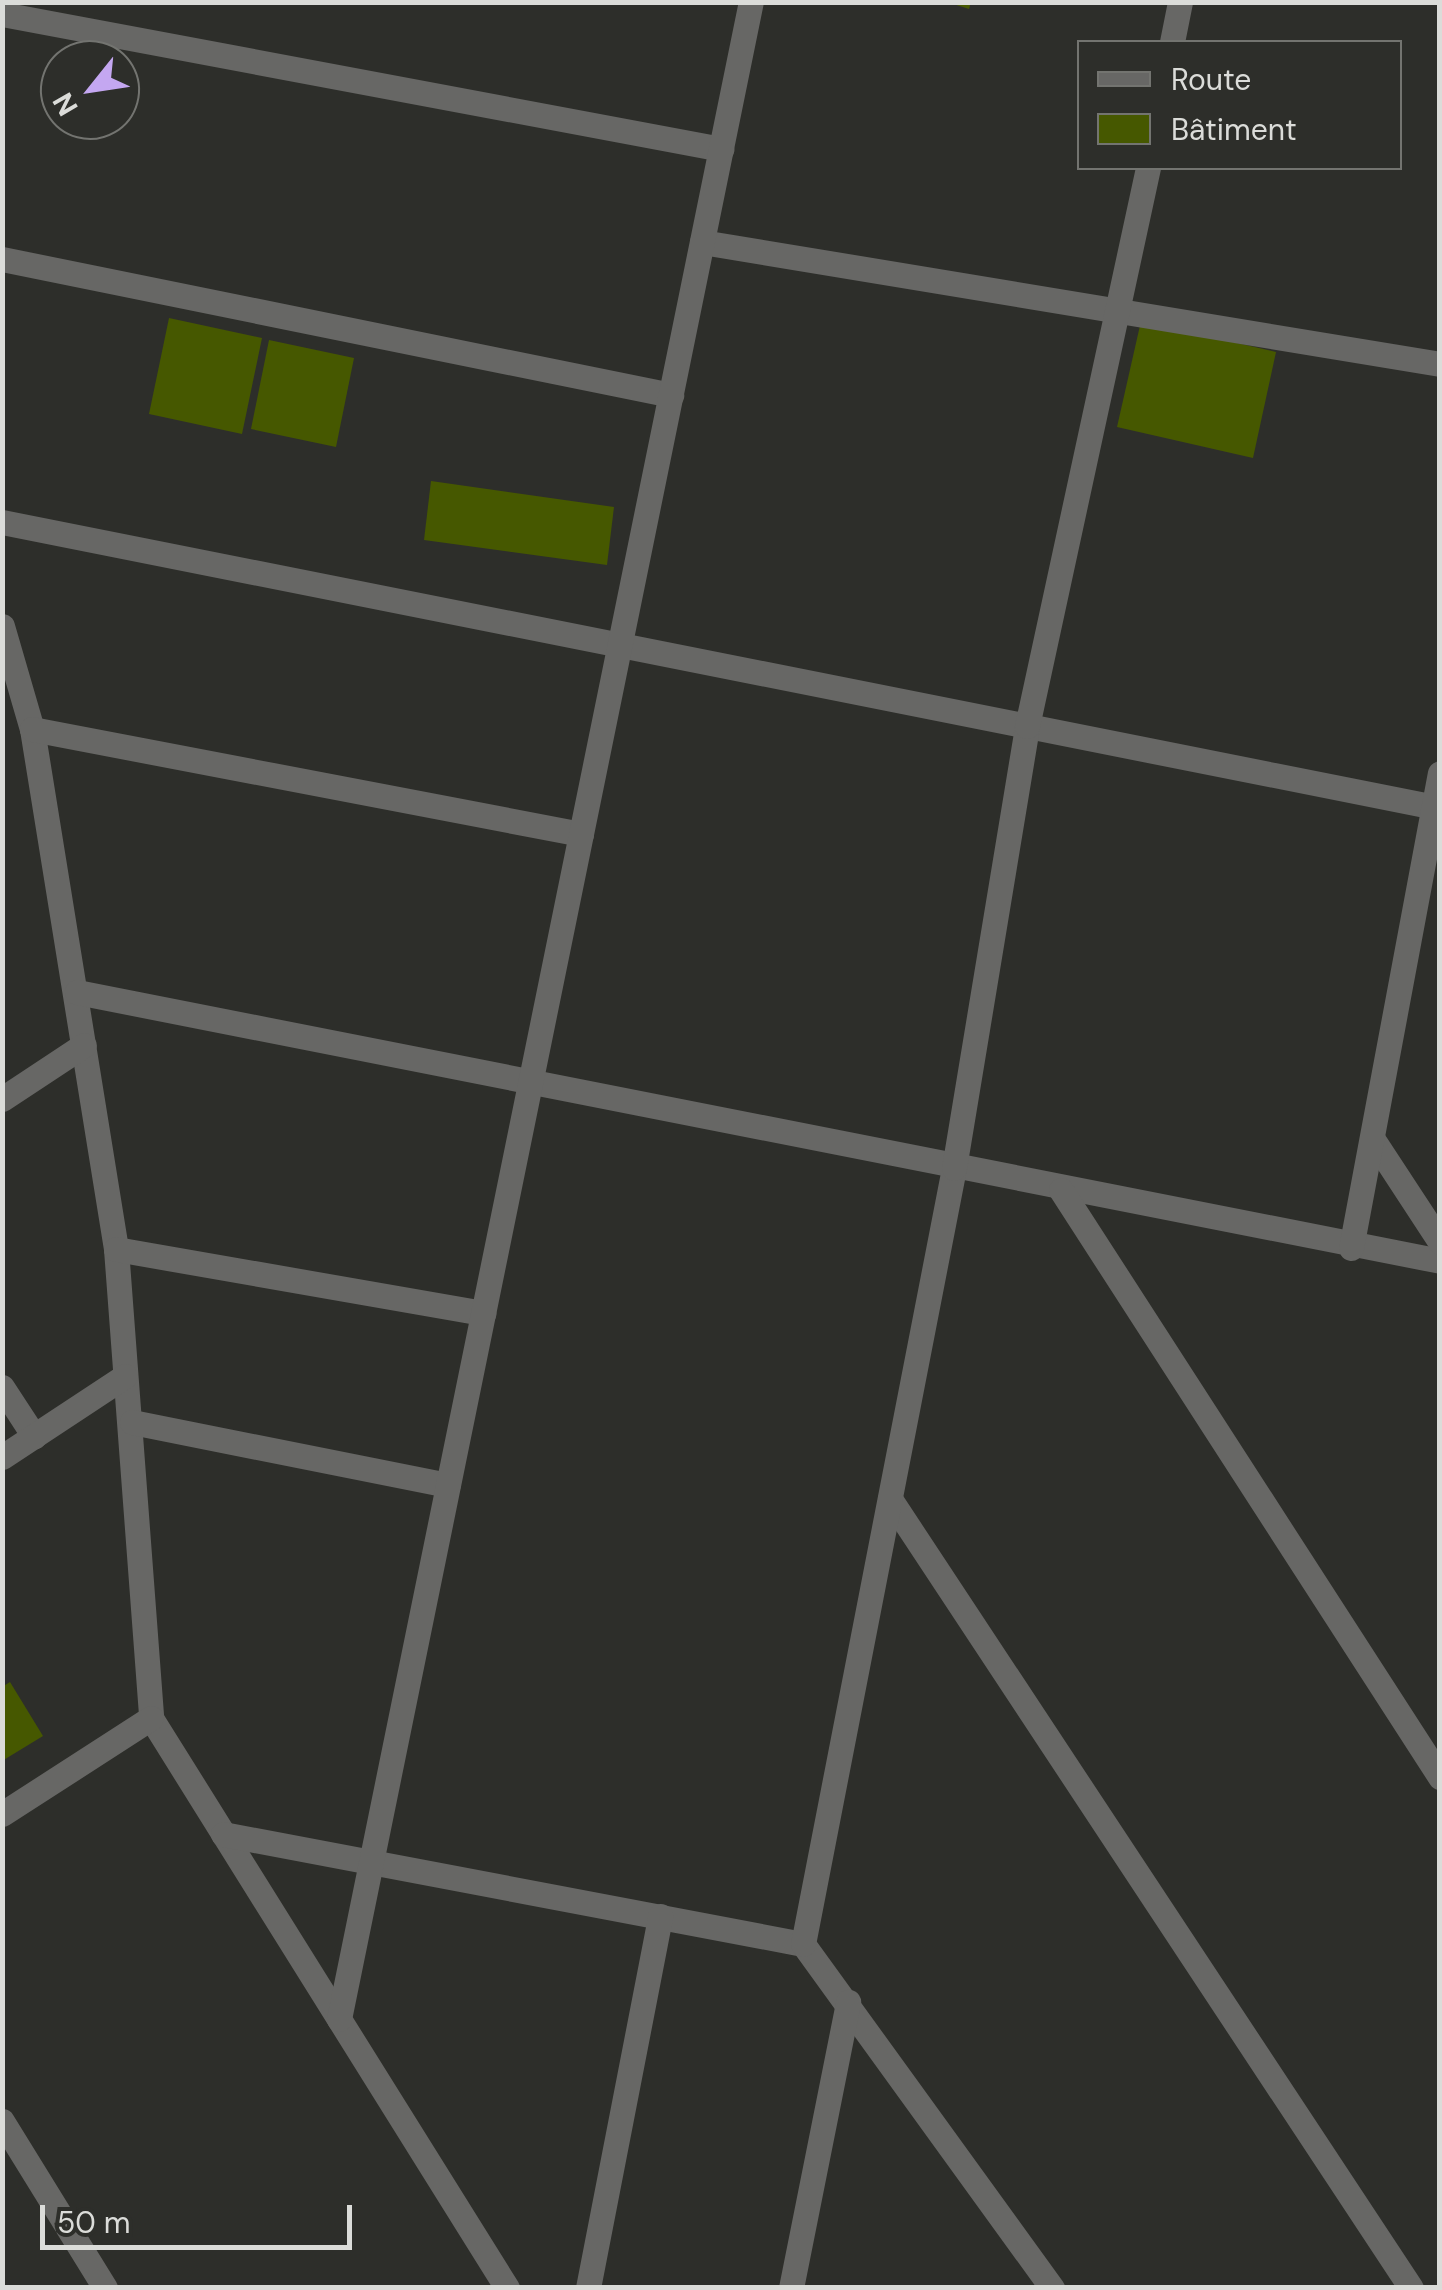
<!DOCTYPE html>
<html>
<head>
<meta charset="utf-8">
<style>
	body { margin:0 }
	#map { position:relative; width:1442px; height:2290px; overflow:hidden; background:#2d2e2a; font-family:"DM Sans",sans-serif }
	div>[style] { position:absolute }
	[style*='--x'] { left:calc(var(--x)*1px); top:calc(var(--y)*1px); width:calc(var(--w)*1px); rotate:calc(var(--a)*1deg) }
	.building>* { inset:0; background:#465800 }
	.minor>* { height:25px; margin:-12.5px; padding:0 12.5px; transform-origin:12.5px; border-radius:12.5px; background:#676765 }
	span { translate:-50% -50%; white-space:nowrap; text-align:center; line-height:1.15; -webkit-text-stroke:8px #2d2e2a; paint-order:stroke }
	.frame { position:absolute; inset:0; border:5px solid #dbdcd9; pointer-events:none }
	.legend { position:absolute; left:1077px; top:40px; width:325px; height:130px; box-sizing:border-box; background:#2d2e2a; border:2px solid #737470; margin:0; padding:12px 18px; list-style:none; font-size:30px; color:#dbdcd9 }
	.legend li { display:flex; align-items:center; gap:20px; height:50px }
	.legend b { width:50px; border:2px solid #737470 }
	.north { position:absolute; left:40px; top:40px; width:100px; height:100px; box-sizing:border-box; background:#2d2e2a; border:2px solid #737470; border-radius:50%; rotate:240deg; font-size:28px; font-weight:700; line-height:40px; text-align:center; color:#dbdcd9 }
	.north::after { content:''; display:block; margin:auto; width:35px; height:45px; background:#c4a7f1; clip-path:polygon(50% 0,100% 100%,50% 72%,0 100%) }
	.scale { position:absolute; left:40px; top:2205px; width:312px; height:45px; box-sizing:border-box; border:5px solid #dbdcd9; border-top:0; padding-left:12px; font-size:30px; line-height:35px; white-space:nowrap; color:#dbdcd9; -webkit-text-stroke:8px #2d2e2a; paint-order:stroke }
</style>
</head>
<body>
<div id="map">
	<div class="building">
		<div style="clip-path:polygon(947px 2px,971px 2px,969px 9px)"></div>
		<div style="clip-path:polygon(169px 318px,262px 338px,242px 434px,149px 414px)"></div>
		<div style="clip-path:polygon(1141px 321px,1276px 352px,1253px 458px,1117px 427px)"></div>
		<div style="clip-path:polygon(269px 340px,354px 358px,336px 447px,251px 429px)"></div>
		<div style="clip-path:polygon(431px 481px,614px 507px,607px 565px,424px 540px)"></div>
		<div style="clip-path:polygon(10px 1682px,43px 1736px,2px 1761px,2px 1687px)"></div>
	</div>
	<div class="minor">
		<div style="--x:2;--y:14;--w:732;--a:10.63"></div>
		<div style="--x:1172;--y:42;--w:41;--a:-78.7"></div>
		<div style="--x:702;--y:242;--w:748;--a:9.39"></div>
		<div style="--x:2;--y:259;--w:683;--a:11.49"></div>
		<div style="--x:2;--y:522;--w:1466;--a:11.25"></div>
		<div style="--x:2;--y:626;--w:107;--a:73.8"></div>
		<div style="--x:32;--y:729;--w:527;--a:80.82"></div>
		<div style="--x:116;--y:1249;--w:470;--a:85.7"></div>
		<div style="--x:151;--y:1718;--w:672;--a:58.01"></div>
		<div style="--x:32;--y:729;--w:559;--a:10.83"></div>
		<div style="--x:77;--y:992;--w:1389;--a:11.16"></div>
		<div style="--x:2;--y:1099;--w:98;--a:-33.4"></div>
		<div style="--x:1374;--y:1141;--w:121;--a:56.8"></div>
		<div style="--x:1061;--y:1190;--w:699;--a:57.15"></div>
		<div style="--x:1351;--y:1248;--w:483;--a:-79.4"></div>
		<div style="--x:116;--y:1249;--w:373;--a:9.9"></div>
		<div style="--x:2;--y:1387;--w:59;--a:56.9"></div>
		<div style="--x:132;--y:1422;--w:322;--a:11.3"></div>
		<div style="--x:2;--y:1457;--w:147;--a:-33.4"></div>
		<div style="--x:890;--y:1499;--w:945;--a:56.56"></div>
		<div style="--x:2;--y:1814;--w:177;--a:-32.8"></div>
		<div style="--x:223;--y:1834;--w:590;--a:10.74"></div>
		<div style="--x:803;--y:1944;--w:425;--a:54.1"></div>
		<div style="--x:803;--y:1944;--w:791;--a:-78.99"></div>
		<div style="--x:954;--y:1168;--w:448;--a:-80.6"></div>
		<div style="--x:1027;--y:726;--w:571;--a:-77.77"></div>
		<div style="--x:339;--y:2019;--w:2059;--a:-78.46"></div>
		<div style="--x:2;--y:2121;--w:196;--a:58.3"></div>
		<div style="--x:588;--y:2288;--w:379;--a:-79"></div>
		<div style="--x:791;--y:2288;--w:292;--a:-78.7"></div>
	</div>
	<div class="frame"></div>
	<ul class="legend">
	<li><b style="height:12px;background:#676765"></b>Route</li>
	<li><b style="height:28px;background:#465800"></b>Bâtiment</li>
	</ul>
	<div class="north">N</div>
	<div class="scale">50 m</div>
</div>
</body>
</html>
